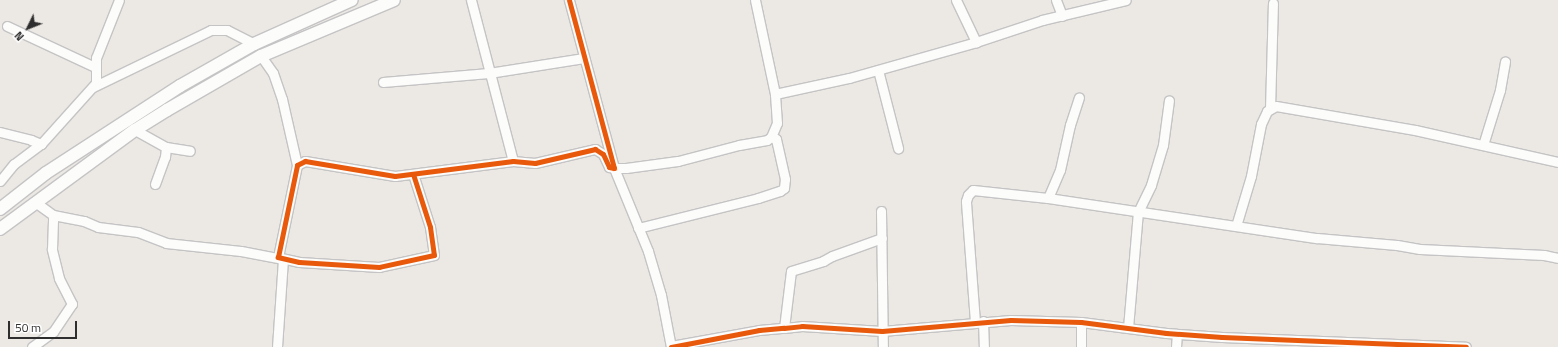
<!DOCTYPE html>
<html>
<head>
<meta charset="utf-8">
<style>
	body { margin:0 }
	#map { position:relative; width:1558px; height:347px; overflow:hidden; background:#ece8e4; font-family:"Titillium Web",sans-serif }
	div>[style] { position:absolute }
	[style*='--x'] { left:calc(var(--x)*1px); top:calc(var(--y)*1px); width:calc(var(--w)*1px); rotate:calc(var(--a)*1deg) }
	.roads { filter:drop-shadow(1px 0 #c5c4c5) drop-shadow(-1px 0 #c5c4c5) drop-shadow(0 1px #c5c4c5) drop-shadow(0 -1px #c5c4c5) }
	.street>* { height:9px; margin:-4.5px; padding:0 4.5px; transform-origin:4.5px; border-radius:4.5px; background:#fcfcfb }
	.secondary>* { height:12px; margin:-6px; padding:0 6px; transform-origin:6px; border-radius:6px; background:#fcfcfb }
	.cycleway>* { height:5px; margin:-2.5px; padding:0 2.5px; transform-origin:2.5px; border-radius:2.5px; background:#e8590c }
	span { translate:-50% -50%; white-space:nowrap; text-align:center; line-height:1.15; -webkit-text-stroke:3.5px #fff; paint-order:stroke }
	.north { position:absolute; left:8px; top:8px; width:40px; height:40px; -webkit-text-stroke:3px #fff; paint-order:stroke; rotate:227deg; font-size:11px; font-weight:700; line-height:16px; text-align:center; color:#2e2e2e }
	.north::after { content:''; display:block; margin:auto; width:14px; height:18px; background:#2e2e2e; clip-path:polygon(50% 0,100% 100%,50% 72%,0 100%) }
	.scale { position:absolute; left:8px; top:321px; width:69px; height:18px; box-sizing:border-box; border:2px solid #2e2e2e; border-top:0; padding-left:5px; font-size:12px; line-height:14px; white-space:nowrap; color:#2e2e2e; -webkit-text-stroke:3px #fff; paint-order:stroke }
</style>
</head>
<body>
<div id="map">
	<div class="roads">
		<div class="street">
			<div style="--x:471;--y:0;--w:166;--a:75.4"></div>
			<div style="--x:956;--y:0;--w:47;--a:64.5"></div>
			<div style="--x:1056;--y:0;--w:17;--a:69"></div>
			<div style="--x:7;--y:26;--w:97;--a:25"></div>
			<div style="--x:261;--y:56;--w:21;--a:55"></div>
			<div style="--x:273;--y:73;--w:28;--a:71"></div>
			<div style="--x:282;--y:99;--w:68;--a:77.2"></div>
			<div style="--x:878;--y:70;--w:81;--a:75.6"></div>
			<div style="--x:383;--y:82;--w:106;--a:-4.9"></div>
			<div style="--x:489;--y:73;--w:96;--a:-9"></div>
			<div style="--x:93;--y:87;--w:131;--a:-25.8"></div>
			<div style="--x:211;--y:30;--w:16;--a:0"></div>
			<div style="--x:227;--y:30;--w:30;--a:27"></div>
			<div style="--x:775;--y:94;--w:76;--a:-12.2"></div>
			<div style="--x:849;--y:78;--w:132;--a:-15.8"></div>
			<div style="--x:976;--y:42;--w:70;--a:-18.4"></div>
			<div style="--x:1042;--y:20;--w:86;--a:-13.4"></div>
			<div style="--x:1270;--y:109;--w:106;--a:-88.4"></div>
			<div style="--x:135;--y:130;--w:35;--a:29"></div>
			<div style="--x:166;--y:147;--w:24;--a:9"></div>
			<div style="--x:0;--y:132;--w:32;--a:14"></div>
			<div style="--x:31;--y:140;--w:11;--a:22"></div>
			<div style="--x:1483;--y:145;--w:58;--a:-72.8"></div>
			<div style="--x:1500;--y:90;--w:29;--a:-80"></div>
			<div style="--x:413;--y:174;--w:56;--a:72.2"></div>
			<div style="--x:430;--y:227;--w:28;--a:82"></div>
			<div style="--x:434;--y:255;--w:56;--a:167.7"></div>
			<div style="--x:379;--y:267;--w:80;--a:-176.4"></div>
			<div style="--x:299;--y:262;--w:22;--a:-167"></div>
			<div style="--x:278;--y:257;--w:94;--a:-78.3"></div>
			<div style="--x:297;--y:165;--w:9;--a:-27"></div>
			<div style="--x:305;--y:161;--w:91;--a:9.5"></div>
			<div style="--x:395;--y:176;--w:119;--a:-7.2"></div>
			<div style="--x:513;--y:161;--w:22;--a:5"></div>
			<div style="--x:535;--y:163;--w:62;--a:-13.1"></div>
			<div style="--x:595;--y:149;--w:9;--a:32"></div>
			<div style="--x:603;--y:154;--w:14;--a:65"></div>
			<div style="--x:609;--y:167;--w:5;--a:11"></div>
			<div style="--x:614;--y:168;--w:174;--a:-105"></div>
			<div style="--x:0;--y:181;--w:22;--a:-51"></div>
			<div style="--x:14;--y:164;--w:34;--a:-37"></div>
			<div style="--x:41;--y:144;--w:82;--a:-48"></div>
			<div style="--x:96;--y:83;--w:25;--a:-90"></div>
			<div style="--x:96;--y:58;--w:62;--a:-68.4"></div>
			<div style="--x:155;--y:184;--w:29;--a:-70"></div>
			<div style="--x:165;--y:157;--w:10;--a:-84"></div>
			<div style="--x:1048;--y:198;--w:30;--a:-67"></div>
			<div style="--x:1060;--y:170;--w:46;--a:-77.5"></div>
			<div style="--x:1070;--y:125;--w:29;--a:-72"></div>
			<div style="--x:35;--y:202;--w:22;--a:36"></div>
			<div style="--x:53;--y:215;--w:32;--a:11"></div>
			<div style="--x:84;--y:221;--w:15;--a:23"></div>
			<div style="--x:98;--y:227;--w:40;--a:7.1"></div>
			<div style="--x:138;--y:232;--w:30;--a:21"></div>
			<div style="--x:166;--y:243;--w:75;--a:6.1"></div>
			<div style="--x:241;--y:251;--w:43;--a:10.8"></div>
			<div style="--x:283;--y:259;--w:88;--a:93.9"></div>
			<div style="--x:881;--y:211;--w:136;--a:89.2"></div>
			<div style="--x:1236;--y:226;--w:52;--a:-73.3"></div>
			<div style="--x:1251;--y:176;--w:53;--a:-79.1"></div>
			<div style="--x:1261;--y:124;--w:14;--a:-65"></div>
			<div style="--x:1267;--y:111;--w:10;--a:-29"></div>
			<div style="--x:1276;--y:106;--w:141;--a:9.8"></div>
			<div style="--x:1415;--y:130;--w:147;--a:12.6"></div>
			<div style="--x:638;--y:228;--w:124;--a:-14"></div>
			<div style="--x:758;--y:198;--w:23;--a:-18"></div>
			<div style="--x:780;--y:191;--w:5;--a:-37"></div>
			<div style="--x:784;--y:188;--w:9;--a:-84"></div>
			<div style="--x:785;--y:179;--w:41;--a:-102.7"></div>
			<div style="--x:776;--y:139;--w:5;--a:-158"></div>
			<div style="--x:983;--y:321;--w:26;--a:88"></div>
			<div style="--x:975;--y:322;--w:121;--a:-94.3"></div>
			<div style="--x:966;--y:201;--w:6;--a:-72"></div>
			<div style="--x:968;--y:195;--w:7;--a:-45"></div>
			<div style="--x:973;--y:190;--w:75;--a:6.1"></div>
			<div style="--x:1048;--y:198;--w:272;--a:8.5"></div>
			<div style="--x:1317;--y:238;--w:80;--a:5"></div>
			<div style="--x:1397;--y:245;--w:23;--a:10"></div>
			<div style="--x:1420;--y:249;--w:124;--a:2.8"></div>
			<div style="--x:1544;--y:255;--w:14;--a:12"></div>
			<div style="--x:1081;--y:322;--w:25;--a:90"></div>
			<div style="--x:784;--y:328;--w:57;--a:-83"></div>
			<div style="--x:791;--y:271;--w:34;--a:-17"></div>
			<div style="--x:823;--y:261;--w:10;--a:-29"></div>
			<div style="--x:832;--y:256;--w:53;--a:-19.8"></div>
			<div style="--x:1128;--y:328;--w:116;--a:-85.1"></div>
			<div style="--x:1138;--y:212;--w:30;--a:-64"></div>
			<div style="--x:1151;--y:185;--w:42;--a:-73.3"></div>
			<div style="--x:1163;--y:145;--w:45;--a:-82.4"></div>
			<div style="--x:671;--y:346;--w:89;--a:-10.3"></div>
			<div style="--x:759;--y:330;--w:25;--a:-5"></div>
			<div style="--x:784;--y:328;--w:18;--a:-6"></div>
			<div style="--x:802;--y:326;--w:80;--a:3.6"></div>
			<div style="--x:882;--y:331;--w:129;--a:-4.9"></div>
			<div style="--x:1011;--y:320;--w:70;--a:1.6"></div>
			<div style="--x:1081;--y:322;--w:86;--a:7.4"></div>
			<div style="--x:1166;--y:333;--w:56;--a:4.1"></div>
			<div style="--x:1222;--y:337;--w:244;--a:2.3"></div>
			<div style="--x:32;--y:347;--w:26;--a:-36"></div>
			<div style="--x:53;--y:332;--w:34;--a:-56"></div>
			<div style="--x:72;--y:304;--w:29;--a:-117"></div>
			<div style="--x:59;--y:278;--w:30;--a:-104"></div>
			<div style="--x:52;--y:249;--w:34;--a:-88"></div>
			<div style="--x:671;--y:347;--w:53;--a:-100.9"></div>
			<div style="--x:661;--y:295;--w:46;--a:-106.5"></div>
			<div style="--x:648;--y:251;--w:90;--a:-112.3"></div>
			<div style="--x:614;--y:168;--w:12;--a:0"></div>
			<div style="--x:626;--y:168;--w:52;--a:-7.7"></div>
			<div style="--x:678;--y:161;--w:63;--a:-14.7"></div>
			<div style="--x:739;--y:145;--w:28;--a:-10"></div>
			<div style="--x:767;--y:140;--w:5;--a:-37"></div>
			<div style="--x:771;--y:137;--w:15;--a:-67"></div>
			<div style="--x:777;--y:123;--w:29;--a:-94"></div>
			<div style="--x:775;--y:94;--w:96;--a:-102"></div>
			<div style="--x:1176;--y:347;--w:13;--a:-86"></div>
		</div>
		<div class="secondary">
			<div style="--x:0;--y:209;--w:58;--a:-38"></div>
			<div style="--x:46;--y:173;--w:160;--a:-33"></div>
			<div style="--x:180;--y:86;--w:85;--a:-29.6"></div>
			<div style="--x:254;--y:44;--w:107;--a:-24.2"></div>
			<div style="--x:0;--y:229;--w:167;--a:-36.3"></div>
			<div style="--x:135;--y:130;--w:38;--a:-32"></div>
			<div style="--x:167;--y:110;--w:108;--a:-29.9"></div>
			<div style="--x:261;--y:56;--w:144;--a:-22.8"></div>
		</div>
	</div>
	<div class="cycleway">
		<div style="--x:413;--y:174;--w:56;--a:72.2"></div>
		<div style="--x:430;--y:227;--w:28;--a:82"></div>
		<div style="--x:434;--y:255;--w:56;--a:167.7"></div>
		<div style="--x:379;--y:267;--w:80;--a:-176.4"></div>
		<div style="--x:299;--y:262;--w:22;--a:-167"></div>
		<div style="--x:278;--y:257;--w:94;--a:-78.3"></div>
		<div style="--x:297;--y:165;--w:9;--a:-27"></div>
		<div style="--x:305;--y:161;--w:91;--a:9.5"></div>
		<div style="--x:395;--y:176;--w:119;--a:-7.2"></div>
		<div style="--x:513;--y:161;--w:22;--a:5"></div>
		<div style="--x:535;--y:163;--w:62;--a:-13.1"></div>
		<div style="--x:595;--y:149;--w:9;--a:32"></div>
		<div style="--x:603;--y:154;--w:14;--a:65"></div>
		<div style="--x:609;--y:167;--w:5;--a:11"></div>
		<div style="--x:614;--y:168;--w:174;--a:-105"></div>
		<div style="--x:671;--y:347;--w:90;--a:-10.9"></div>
		<div style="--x:759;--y:330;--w:25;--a:-5"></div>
		<div style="--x:784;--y:328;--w:18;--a:-6"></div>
		<div style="--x:802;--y:326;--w:80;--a:3.6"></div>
		<div style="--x:882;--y:331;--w:129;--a:-4.9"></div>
		<div style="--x:1011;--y:320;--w:70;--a:1.6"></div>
		<div style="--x:1081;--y:322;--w:86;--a:7.4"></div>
		<div style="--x:1166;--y:333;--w:56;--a:4.1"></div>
		<div style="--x:1222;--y:337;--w:244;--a:2.3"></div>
	</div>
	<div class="north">N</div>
	<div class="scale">50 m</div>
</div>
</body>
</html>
